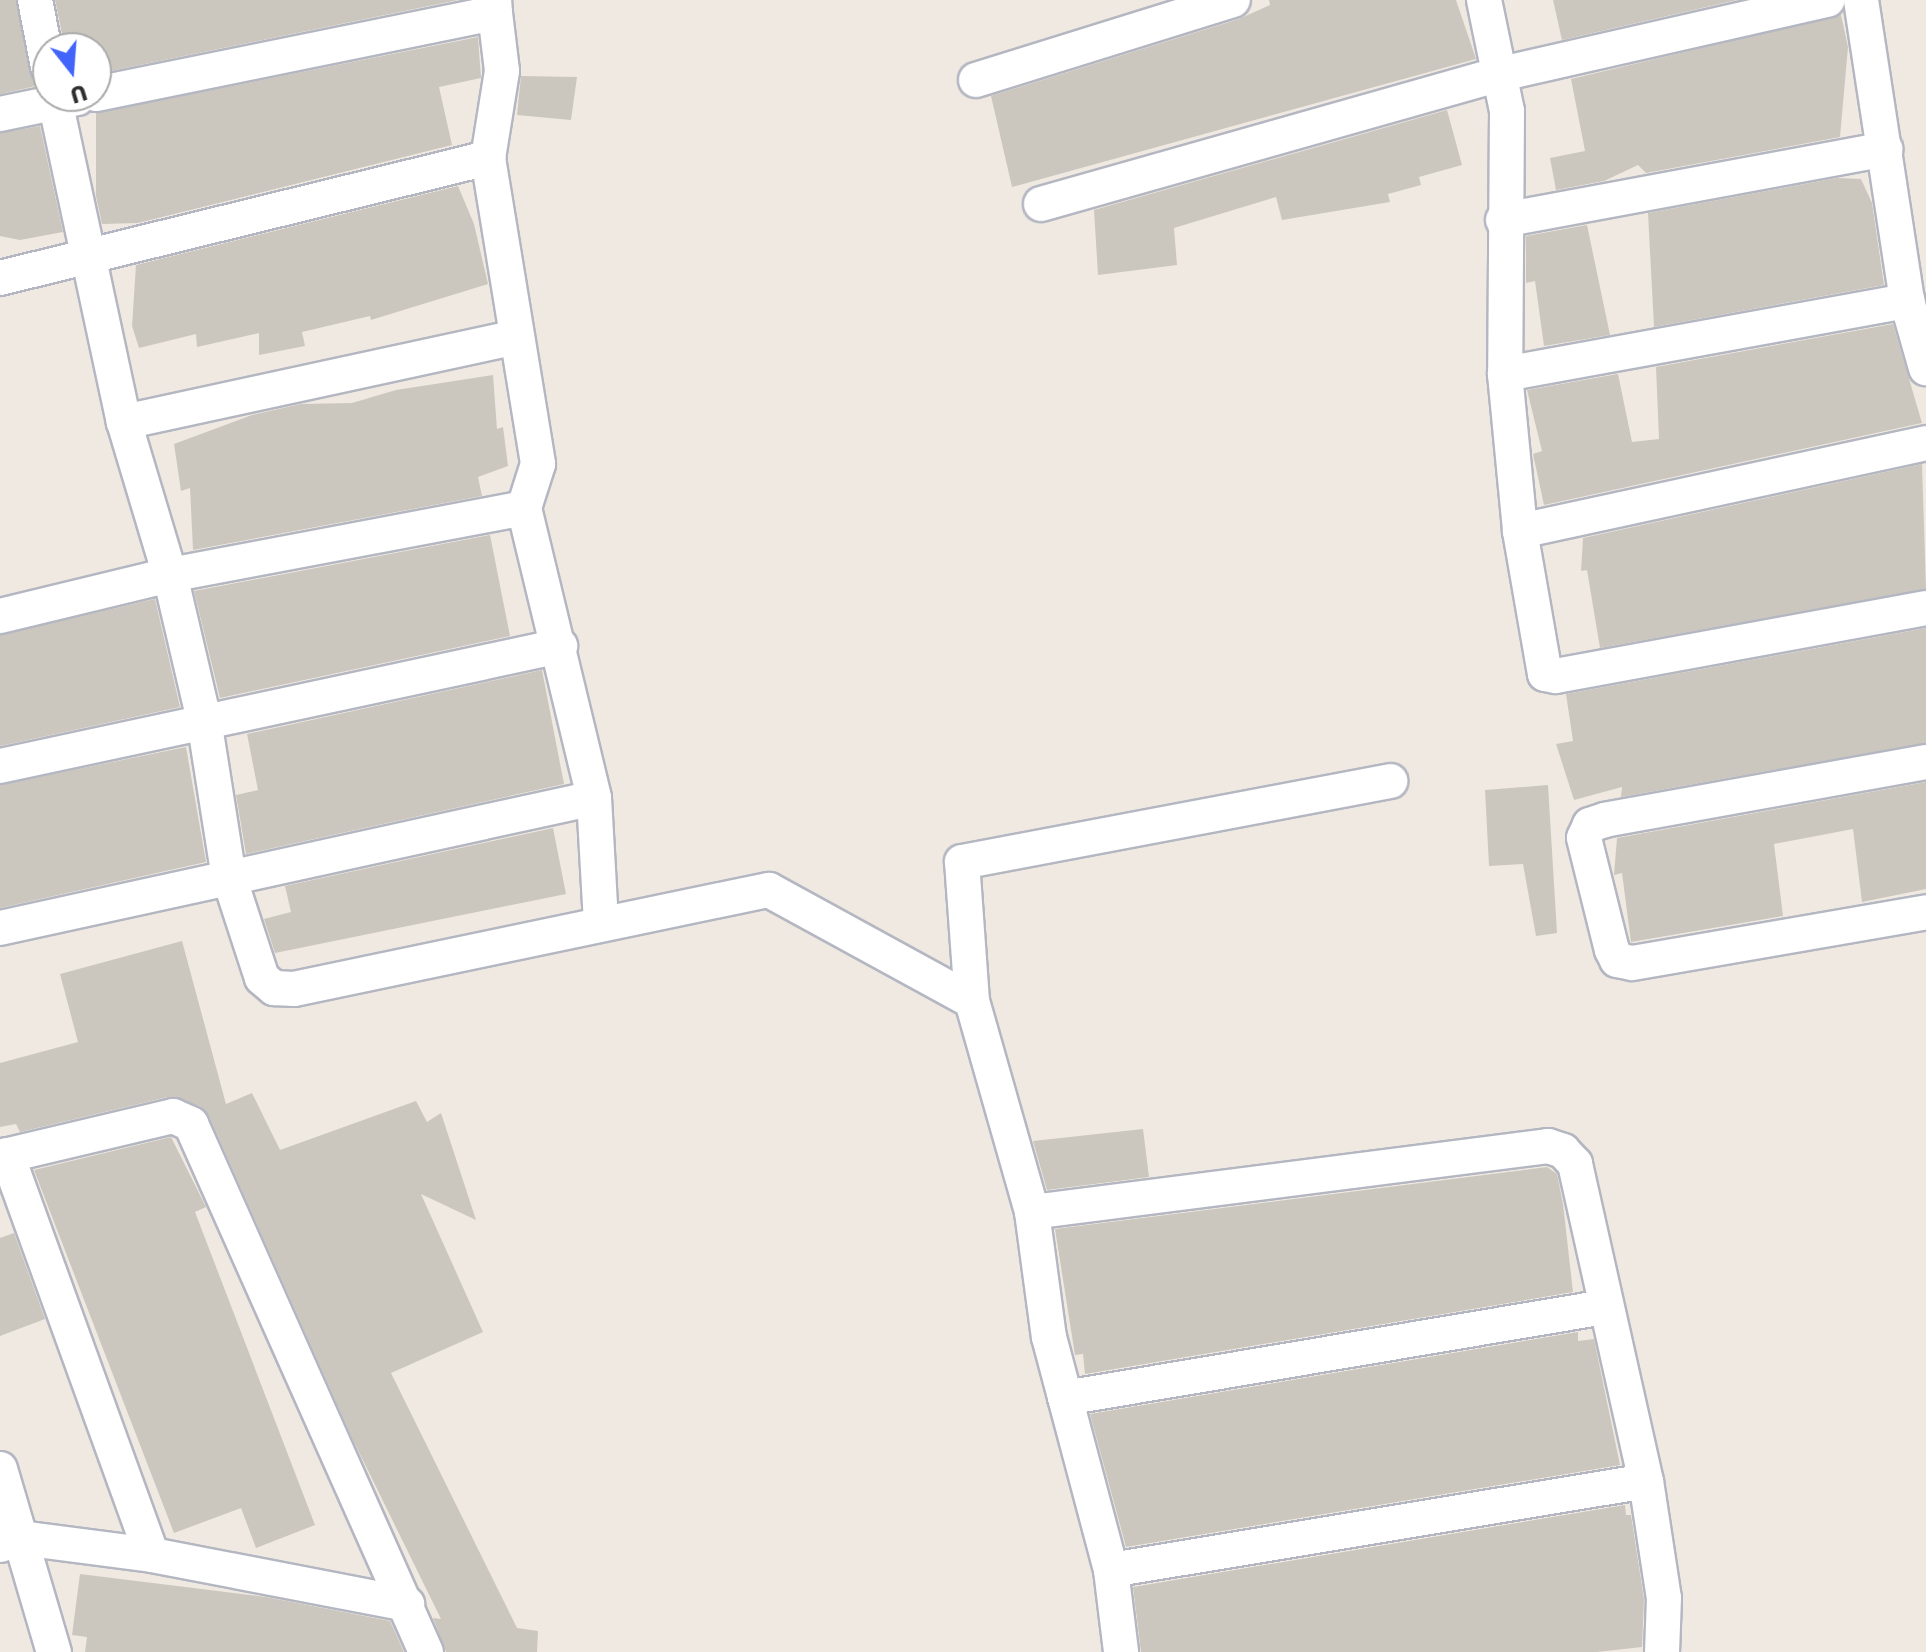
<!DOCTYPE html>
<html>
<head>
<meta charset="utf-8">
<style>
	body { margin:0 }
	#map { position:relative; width:1926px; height:1652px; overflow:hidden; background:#efe9e1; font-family:Rubik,sans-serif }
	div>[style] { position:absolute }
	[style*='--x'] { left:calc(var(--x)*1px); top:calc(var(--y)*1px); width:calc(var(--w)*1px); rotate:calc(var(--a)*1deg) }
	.building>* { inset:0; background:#cbc7bf }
	.roads { filter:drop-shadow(2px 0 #b4b7c1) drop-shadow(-2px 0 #b4b7c1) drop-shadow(0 2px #b4b7c1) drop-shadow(0 -2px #b4b7c1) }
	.minor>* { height:34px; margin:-17px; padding:0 17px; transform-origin:17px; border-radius:17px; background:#fff }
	span { translate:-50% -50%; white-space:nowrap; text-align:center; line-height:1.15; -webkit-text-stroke:6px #fff; paint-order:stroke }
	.north { position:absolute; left:32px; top:32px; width:80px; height:80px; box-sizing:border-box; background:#fff; border:2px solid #ababab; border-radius:50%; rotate:163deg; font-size:22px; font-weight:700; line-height:32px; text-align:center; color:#2e2e2e }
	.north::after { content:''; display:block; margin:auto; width:28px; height:36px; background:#4264fb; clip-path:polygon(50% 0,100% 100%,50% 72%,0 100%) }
</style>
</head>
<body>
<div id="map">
	<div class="building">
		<div style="clip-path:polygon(0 0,16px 0,36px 86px,0 94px)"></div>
		<div style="clip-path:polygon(55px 0,458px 0,96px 74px,96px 48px,65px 48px)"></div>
		<div style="clip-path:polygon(1269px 0,1456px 0,1476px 59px,1012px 187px,991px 96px,1239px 19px,1270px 5px)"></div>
		<div style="clip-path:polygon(1553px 0,1737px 0,1562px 40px)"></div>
		<div style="clip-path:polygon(1841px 15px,1848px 47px,1840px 137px,1646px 173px,1638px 165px,1604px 181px,1556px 190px,1550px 158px,1585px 151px,1571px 79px)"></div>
		<div style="clip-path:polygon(478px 37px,481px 78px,439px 87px,452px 145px,138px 223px,102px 224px,96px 196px,96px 113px)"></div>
		<div style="clip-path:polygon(521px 76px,577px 77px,571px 120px,517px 115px)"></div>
		<div style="clip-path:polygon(1447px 110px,1462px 165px,1419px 177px,1421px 185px,1388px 194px,1390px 202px,1282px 220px,1276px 197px,1174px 228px,1177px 265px,1098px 275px,1094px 210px)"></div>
		<div style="clip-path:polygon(40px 126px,63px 232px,20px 240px,0 236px,0 133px)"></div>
		<div style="clip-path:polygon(1837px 178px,1861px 179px,1872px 203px,1884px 285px,1654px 327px,1648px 213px)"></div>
		<div style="clip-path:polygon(458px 186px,474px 224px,488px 284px,371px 320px,370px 316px,302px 332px,305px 346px,259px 355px,259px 333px,197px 347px,196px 334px,139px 348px,132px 326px,136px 265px)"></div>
		<div style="clip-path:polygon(1587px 225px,1610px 335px,1544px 346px,1535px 281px,1526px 283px,1526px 236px)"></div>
		<div style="clip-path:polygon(1893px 324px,1922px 423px,1544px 505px,1533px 454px,1542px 451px,1527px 390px,1618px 374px,1632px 442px,1659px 439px,1656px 367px)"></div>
		<div style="clip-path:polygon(493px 375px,497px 429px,503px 427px,508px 466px,478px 477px,482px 496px,193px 550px,190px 488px,181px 491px,174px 444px,252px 415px,301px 404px,352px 403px,396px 390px)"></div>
		<div style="clip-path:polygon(1922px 464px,1926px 589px,1600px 648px,1587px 570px,1581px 571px,1583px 538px)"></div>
		<div style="clip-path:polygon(490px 535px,510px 636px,220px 698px,194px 591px)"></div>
		<div style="clip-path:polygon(155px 599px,180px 707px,0 746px,0 635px)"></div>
		<div style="clip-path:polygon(1926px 628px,1926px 743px,1621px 797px,1622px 787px,1574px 800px,1556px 744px,1573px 741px,1566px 694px)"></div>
		<div style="clip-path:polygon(542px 670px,564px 784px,246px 854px,236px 795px,258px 790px,247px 734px)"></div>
		<div style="clip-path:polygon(186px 747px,206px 862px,0 908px,0 785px)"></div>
		<div style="clip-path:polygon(1926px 782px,1926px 889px,1862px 902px,1853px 829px,1774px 844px,1783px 916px,1631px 942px,1622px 873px,1614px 875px,1617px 838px)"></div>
		<div style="clip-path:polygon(1548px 785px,1557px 933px,1536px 936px,1523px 864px,1489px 866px,1485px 790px)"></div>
		<div style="clip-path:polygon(553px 828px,566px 894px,275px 953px,264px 919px,291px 912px,285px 886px)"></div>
		<div style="clip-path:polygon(182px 941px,226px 1104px,252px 1093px,280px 1150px,416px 1101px,427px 1122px,441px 1113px,476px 1220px,421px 1194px,483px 1332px,391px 1373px,517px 1628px,538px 1631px,537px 1652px,446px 1652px,433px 1618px,441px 1619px,354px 1442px,209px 1116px,200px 1106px,168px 1097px,20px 1132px,16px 1124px,0 1127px,0 1063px,78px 1042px,60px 974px)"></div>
		<div style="clip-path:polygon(1143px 1129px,1149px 1177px,1047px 1190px,1033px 1141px)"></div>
		<div style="clip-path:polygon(171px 1137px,206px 1207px,195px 1212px,315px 1525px,256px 1548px,241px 1508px,174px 1533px,34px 1170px)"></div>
		<div style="clip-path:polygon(1547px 1167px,1557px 1174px,1563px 1204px,1573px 1292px,1085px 1374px,1083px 1354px,1075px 1355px,1055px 1229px)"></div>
		<div style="clip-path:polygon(14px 1233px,45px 1319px,0 1336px,0 1238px)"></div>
		<div style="clip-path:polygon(1578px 1332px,1578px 1341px,1594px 1339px,1620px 1465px,1126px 1547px,1090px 1414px)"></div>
		<div style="clip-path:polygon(1625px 1505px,1626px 1515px,1631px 1515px,1644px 1599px,1642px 1647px,1597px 1652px,1141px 1652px,1133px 1587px)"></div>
		<div style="clip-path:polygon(80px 1574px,266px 1597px,390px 1621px,404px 1652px,85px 1652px,87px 1637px,72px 1635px)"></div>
	</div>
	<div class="roads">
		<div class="minor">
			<div style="--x:35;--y:0;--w:68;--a:79"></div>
			<div style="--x:1484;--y:0;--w:113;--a:78.3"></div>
			<div style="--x:1507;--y:111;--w:263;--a:90.4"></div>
			<div style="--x:1505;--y:374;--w:158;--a:84.5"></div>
			<div style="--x:1520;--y:531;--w:145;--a:80.1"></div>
			<div style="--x:1545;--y:674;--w:11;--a:10"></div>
			<div style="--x:1556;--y:676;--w:376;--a:-10.4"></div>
			<div style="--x:1861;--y:0;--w:304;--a:81.3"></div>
			<div style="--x:1907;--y:301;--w:70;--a:74.2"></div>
			<div style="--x:495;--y:13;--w:58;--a:83.1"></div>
			<div style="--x:502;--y:71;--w:88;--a:99.1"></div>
			<div style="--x:488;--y:158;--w:310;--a:80.7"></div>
			<div style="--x:538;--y:464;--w:46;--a:107.7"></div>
			<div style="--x:524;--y:508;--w:298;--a:76.4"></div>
			<div style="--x:594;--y:798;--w:126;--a:86.8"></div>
			<div style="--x:976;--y:80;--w:269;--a:-17.3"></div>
			<div style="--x:96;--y:94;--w:407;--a:-11.5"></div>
			<div style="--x:495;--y:13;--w:13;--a:-94"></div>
			<div style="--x:54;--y:96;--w:333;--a:77.9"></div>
			<div style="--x:124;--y:422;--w:160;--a:73.3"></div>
			<div style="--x:170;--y:575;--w:149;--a:76.8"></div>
			<div style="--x:204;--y:720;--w:159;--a:81"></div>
			<div style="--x:229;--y:877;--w:106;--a:71.9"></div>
			<div style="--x:262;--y:978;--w:16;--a:40"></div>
			<div style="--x:274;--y:988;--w:20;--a:3"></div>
			<div style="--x:294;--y:989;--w:485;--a:-11.8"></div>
			<div style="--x:769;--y:890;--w:231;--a:28.7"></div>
			<div style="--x:972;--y:1001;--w:219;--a:74.1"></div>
			<div style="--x:1032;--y:1212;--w:126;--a:82.3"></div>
			<div style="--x:1049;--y:1337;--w:241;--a:75.1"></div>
			<div style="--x:1111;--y:1570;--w:83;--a:83"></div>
			<div style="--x:0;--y:114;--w:79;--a:-11.7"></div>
			<div style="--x:1041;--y:204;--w:478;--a:-15.8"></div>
			<div style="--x:1501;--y:74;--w:335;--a:-12.8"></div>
			<div style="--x:1503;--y:220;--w:389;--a:-10.5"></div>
			<div style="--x:0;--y:278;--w:503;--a:-13.82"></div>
			<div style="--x:1505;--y:374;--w:409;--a:-10.3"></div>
			<div style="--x:124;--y:422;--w:402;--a:-12.2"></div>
			<div style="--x:1520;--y:531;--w:415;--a:-12.2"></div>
			<div style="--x:0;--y:616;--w:175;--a:-13.6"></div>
			<div style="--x:170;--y:575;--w:360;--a:-10.7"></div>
			<div style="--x:1926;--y:762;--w:326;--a:169.8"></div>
			<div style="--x:1605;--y:820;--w:16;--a:162"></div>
			<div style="--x:1590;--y:825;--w:14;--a:115"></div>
			<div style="--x:1584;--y:838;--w:115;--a:76"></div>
			<div style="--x:1612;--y:950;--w:11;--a:63"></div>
			<div style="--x:1617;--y:960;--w:15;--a:11"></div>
			<div style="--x:1632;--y:963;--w:298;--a:-9.8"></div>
			<div style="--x:0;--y:766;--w:573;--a:-12.09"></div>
			<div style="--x:0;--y:928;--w:608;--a:-12.34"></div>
			<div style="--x:972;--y:1001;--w:139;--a:-94.1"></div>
			<div style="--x:962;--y:862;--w:436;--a:-10.7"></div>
			<div style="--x:7;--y:1155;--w:425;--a:70.1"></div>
			<div style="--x:0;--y:1157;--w:178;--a:-13.3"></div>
			<div style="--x:173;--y:1116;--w:20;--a:24"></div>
			<div style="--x:191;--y:1124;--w:578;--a:66.01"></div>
			<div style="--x:1032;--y:1212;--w:520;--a:-7.29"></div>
			<div style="--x:1548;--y:1146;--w:16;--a:18"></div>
			<div style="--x:1563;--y:1151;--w:18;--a:47"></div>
			<div style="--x:1575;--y:1164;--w:325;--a:77.4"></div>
			<div style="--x:1646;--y:1481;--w:118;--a:81.3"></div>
			<div style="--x:1664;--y:1598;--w:54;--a:92.1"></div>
			<div style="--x:1065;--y:1398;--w:548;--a:-9.57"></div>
			<div style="--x:0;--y:1469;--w:191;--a:73.6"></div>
			<div style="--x:0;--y:1545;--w:22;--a:-18"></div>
			<div style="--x:21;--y:1538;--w:132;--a:7.4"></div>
			<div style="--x:152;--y:1555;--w:260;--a:10.9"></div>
			<div style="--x:1111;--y:1570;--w:542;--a:-9.44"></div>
		</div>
	</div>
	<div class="north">U</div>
</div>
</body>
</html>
